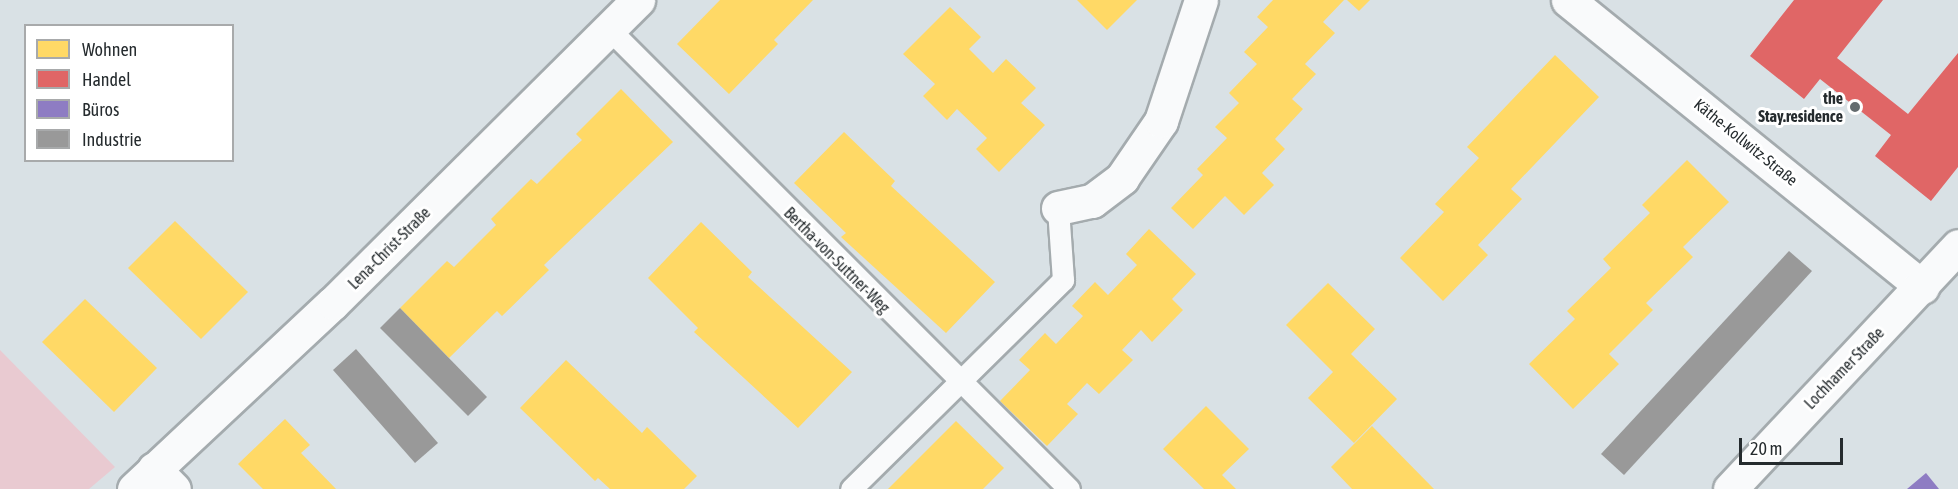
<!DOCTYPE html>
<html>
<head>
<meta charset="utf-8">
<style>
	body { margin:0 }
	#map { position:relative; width:1958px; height:489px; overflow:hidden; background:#d9e1e5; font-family:"Asap Condensed",sans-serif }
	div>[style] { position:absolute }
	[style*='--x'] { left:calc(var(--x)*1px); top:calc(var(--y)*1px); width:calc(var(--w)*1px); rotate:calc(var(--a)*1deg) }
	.green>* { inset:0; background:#e9cad1 }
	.homes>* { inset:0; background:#ffd966 }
	.shops>* { inset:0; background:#e06666 }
	.offices>* { inset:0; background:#8e7cc3 }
	.industry>* { inset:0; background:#999 }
	.roads { filter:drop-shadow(2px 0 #a4abae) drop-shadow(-2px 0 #a4abae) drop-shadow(0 2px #a4abae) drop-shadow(0 -2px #a4abae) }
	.lane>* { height:21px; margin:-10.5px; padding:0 10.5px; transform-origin:10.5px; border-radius:10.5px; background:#f9fafb }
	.street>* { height:33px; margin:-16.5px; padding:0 16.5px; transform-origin:16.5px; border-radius:16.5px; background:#f9fafb }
	.dots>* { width:16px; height:16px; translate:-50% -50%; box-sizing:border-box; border:3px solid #fff; border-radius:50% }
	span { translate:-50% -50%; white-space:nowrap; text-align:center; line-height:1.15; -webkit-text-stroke:6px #fff; paint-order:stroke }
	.poi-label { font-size:16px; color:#252b2e; font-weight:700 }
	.right { translate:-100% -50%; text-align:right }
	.street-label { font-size:16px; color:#252b2e }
	.legend { position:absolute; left:24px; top:24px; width:210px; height:138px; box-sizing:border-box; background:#fff; border:2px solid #a8aaab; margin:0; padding:8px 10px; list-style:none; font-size:18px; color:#252b2e }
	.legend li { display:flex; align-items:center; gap:12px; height:30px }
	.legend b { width:30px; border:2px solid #a8aaab }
	.scale { position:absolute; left:1739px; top:438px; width:104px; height:27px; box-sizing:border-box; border:3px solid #252b2e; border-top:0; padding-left:8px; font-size:18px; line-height:21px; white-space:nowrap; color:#252b2e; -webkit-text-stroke:4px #fff; paint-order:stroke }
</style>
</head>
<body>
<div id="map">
	<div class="green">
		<div style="clip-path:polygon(0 350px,115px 467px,89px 489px,0 489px)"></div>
	</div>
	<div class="homes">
		<div style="clip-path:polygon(720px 0,813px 0,774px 40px,778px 44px,729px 94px,677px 44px)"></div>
		<div style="clip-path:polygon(1077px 0,1137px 0,1107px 30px)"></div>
		<div style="clip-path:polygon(1273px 0,1344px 0,1323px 22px,1335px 33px,1305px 64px,1316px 74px,1292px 99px,1303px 109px,1275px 139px,1285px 149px,1262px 173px,1274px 185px,1244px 215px,1225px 196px,1193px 229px,1171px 208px,1203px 175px,1197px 169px,1227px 138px,1215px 127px,1239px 103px,1229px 93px,1257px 64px,1244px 52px,1268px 27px,1257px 17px)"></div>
		<div style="clip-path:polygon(1347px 0,1370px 0,1359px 11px)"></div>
		<div style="clip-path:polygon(950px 7px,981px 37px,969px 49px,993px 73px,1006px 59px,1036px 88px,1021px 103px,1045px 125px,999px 172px,976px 149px,987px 138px,957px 109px,947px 120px,923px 96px,935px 84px,903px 54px)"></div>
		<div style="clip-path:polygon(1555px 55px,1599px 97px,1511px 189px,1522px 199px,1478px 245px,1488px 255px,1443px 301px,1400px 258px,1444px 212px,1435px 204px,1479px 158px,1467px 147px)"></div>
		<div style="clip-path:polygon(621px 89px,673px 142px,544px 265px,549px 270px,502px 316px,497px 311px,449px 358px,400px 308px,447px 261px,454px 267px,496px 225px,491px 219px,531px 179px,537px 184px,569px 152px,582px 140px,576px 134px)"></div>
		<div style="clip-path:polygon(844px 132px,895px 181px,891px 186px,995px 282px,946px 333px,841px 237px,846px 233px,794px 183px)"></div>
		<div style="clip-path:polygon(1687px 160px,1729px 202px,1683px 247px,1693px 257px,1646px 303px,1653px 310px,1609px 354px,1619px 364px,1573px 409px,1529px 364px,1575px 319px,1567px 311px,1611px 268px,1603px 259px,1650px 213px,1642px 205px)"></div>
		<div style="clip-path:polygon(175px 221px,248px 292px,201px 339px,128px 268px)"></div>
		<div style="clip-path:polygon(701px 222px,752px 272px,748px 277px,852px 372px,798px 428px,694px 332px,698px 328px,648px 278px)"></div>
		<div style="clip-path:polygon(1149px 229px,1196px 274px,1172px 299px,1183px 310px,1152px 342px,1141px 330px,1122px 350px,1133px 360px,1099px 394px,1087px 383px,1067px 404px,1078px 414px,1047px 446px,1000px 401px,1030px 370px,1019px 360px,1045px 333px,1056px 344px,1083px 316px,1072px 306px,1095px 282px,1108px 295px,1137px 265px,1126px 254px)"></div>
		<div style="clip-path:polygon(1328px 283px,1375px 329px,1351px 354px,1397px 399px,1354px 443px,1308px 398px,1333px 372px,1286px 325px)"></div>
		<div style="clip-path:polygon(85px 299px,157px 368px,114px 412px,42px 342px)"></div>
		<div style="clip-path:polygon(566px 360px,642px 433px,647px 427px,697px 476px,684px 489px,610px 489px,598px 478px,595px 481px,520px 408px)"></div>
		<div style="clip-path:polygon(1206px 406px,1249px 449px,1222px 475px,1236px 489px,1204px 489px,1163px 449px)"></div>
		<div style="clip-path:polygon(285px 419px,310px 445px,301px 453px,336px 489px,263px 489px,238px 464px)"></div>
		<div style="clip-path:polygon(956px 421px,1004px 468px,983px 489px,888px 489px)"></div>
		<div style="clip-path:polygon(1372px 426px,1434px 489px,1352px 489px,1331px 467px)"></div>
	</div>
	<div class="shops">
		<div style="clip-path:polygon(1794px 0,1883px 0,1837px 58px,1908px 114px,1958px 53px,1958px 167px,1931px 201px,1875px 156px,1891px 135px,1820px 79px,1804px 99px,1750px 56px)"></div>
	</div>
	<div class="offices">
		<div style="clip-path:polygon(1926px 473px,1939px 489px,1907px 489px)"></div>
	</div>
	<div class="industry">
		<div style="clip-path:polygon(1789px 251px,1812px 271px,1624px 475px,1601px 454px)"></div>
		<div style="clip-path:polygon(400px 308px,487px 397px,468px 416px,380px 328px)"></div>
		<div style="clip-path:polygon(356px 349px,438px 443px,415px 463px,333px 370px)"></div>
	</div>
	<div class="roads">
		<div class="lane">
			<div style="--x:608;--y:28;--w:652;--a:45"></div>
			<div style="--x:851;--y:489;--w:298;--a:-44.6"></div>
			<div style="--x:1063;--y:280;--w:72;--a:-94"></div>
		</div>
		<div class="street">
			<div style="--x:1568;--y:0;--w:456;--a:39"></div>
			<div style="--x:1058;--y:208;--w:35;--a:-12"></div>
			<div style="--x:1092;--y:201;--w:38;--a:-37"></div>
			<div style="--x:1122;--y:178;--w:69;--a:-55.6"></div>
			<div style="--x:1161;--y:121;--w:127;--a:-71.7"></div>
			<div style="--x:154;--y:469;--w:28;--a:45"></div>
			<div style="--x:134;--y:489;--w:272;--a:-43.1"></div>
			<div style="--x:333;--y:303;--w:430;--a:-44.8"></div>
			<div style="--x:1730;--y:489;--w:333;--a:-46.8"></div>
		</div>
	</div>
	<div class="dots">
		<div style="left:1855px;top:107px;background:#646b6e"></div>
	</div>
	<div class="poi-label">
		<span class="right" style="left:1843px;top:107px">the<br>Stay.residence</span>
	</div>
	<div class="street-label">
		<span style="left:1746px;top:142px;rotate:39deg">Käthe-Kollwitz-Straße</span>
		<span style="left:389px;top:248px;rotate:-45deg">Lena-Christ-Straße</span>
		<span style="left:837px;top:260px;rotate:45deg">Bertha-von-Suttner-Weg</span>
		<span style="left:1844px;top:368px;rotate:-46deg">Lochhamer Straße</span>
	</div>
	<ul class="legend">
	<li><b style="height:16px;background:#ffd966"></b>Wohnen</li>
	<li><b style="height:16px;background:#e06666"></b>Handel</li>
	<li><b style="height:16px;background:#8e7cc3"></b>Büros</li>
	<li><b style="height:16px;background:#999"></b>Industrie</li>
	</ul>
	<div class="scale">20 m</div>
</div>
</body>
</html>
